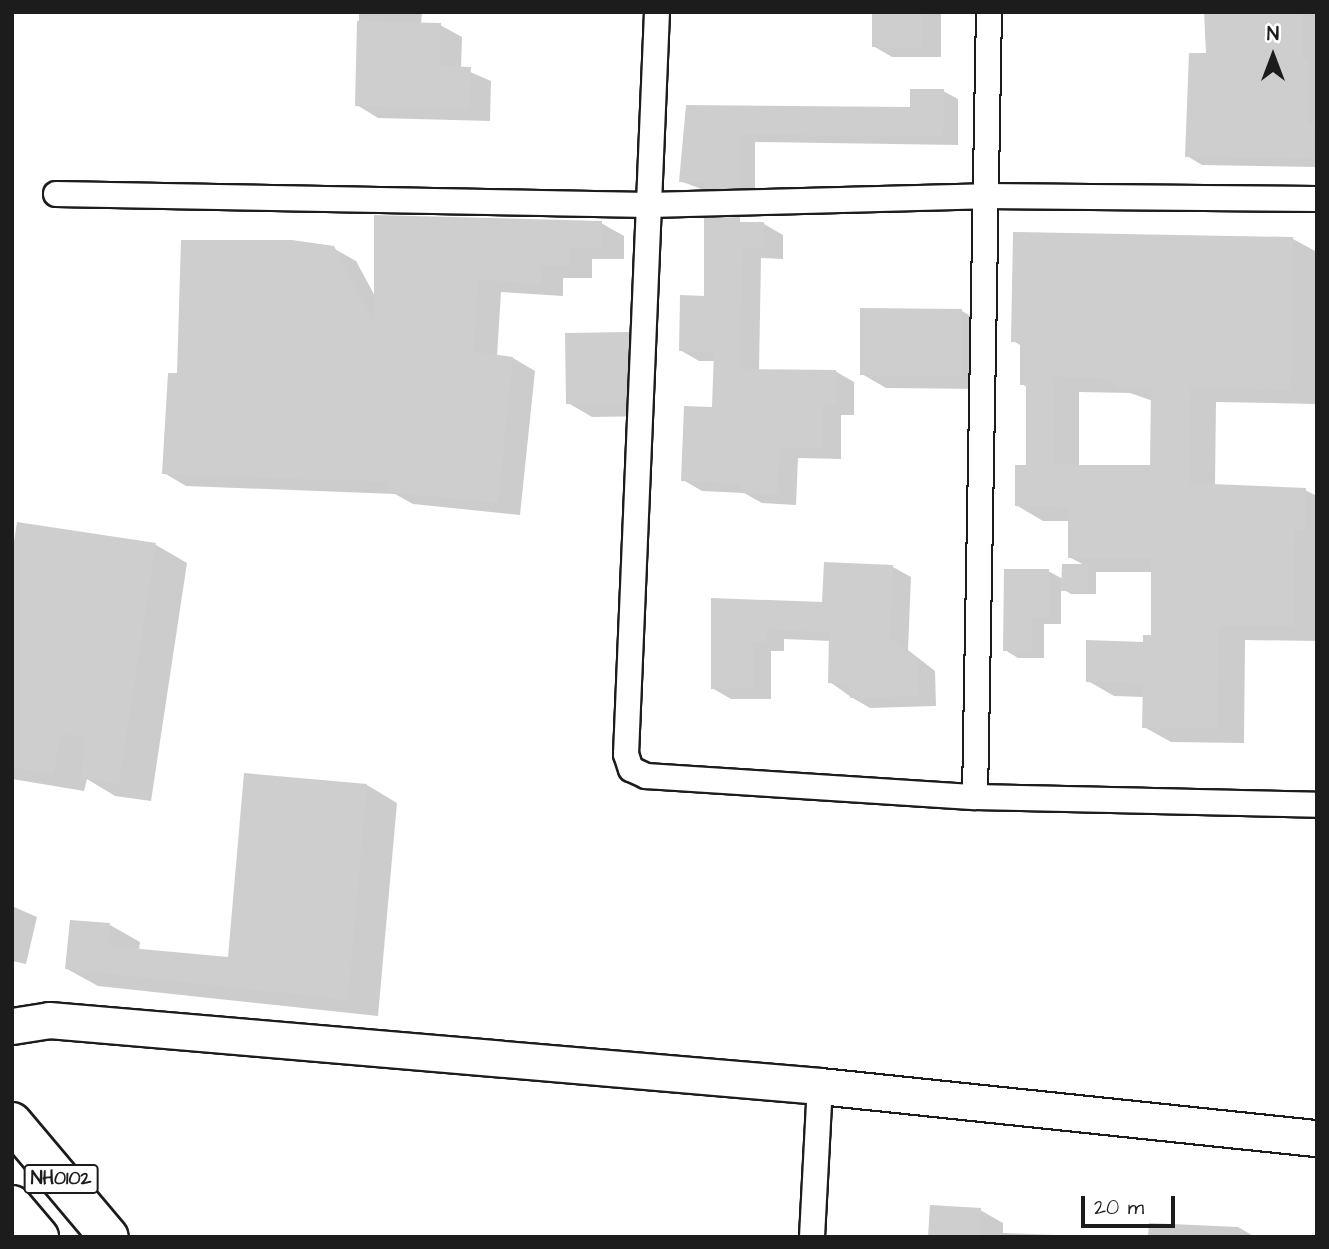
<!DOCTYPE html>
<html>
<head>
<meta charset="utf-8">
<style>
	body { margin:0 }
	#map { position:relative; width:1329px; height:1249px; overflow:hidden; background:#fff; font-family:"Architects Daughter",sans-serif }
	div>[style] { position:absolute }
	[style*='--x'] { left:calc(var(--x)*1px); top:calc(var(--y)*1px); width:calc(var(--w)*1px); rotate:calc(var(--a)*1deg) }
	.shadow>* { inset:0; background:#0003 }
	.building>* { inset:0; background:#cecece }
	.roads { filter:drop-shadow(2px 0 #1c1c1c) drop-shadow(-2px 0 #1c1c1c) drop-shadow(0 2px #1c1c1c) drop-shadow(0 -2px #1c1c1c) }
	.street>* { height:24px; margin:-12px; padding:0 12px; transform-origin:12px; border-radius:12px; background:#fff }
	.secondary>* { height:35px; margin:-17.5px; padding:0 17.5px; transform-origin:17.5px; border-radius:17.5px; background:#fff }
	.highway>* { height:38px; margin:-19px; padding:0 19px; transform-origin:19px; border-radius:19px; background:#fff }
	span { translate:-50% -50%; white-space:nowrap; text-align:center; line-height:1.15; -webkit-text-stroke:5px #fff; paint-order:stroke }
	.shield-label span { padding:2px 5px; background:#fff; border:2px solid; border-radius:5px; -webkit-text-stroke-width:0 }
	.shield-label { font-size:19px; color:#1c1c1c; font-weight:700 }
	.frame { position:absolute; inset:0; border:14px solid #1c1c1c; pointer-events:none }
	.north { position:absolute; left:1238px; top:21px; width:70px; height:70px; -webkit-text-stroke:5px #fff; paint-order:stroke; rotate:0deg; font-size:19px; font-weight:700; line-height:28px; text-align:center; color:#1c1c1c }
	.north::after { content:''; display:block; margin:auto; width:24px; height:32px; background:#1c1c1c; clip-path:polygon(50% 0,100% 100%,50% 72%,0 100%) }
	.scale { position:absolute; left:1081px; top:1196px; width:94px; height:32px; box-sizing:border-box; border:4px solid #1c1c1c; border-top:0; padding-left:9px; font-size:21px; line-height:24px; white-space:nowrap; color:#1c1c1c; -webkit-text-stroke:5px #fff; paint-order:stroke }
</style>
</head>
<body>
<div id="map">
	<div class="shadow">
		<div style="clip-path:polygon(359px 12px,422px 12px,421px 24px,440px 25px,462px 37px,461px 68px,491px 81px,490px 121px,378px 118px,357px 105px)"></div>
		<div style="clip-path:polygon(874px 12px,941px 12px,941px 57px,892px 57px,873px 46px)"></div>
		<div style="clip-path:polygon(1206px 12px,1317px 12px,1317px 167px,1202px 165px,1187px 156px,1208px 55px)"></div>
		<div style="clip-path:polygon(943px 91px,958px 99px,958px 145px,755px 142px,755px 195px,720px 196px,680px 181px,687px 107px,912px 108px)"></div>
		<div style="clip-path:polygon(705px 220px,764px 224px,783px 235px,783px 259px,761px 258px,759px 371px,835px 371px,854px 382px,854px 415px,841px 415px,841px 459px,798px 458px,796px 505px,762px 503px,744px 493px,702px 491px,683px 480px,714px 409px,715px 361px,699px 361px,680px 350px,705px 297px)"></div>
		<div style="clip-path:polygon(601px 223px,624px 236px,624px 259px,592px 259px,592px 278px,563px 278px,563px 296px,501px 292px,497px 357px,513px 358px,535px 371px,520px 515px,413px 504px,395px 494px,186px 486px,164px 473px,179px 375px,333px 248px,356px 261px,376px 298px)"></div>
		<div style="clip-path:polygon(evenodd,1293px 239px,1317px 252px,1317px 404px,1216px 402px,1215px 486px,1305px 490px,1317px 496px,1317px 641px,1245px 640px,1244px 743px,1171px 742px,1144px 727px,1144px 697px,1114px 696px,1088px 681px,1153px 637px,1153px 572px,1096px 572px,1096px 594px,1071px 594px,1061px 588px,1061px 624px,1044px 624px,1044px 658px,1018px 658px,1005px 650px,1048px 571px,1063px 579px,1086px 566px,1069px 557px,1069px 521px,1043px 521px,1016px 505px,1027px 466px,1028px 388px,1022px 384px,1022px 346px,1013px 341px,1293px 239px,1079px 392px,1130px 393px,1153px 401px,1152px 467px,1079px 467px,1079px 392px)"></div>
		<div style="clip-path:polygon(962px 311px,986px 325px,986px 389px,886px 388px,862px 374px)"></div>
		<div style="clip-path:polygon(628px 334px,652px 348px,650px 416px,592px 417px,568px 403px)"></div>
		<div style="clip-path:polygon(19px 524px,156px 545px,187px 563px,151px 801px,115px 796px,87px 779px,84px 791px,12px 779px,12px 567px)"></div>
		<div style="clip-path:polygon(893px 567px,911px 577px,908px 650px,935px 671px,936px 706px,870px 708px,851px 697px,830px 682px,831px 641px,784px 639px,784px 651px,771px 651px,771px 699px,731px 699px,712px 688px,713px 600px,824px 604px)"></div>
		<div style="clip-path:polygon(367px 785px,397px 803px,378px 1016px,98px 986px,67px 969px,110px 925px,140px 942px,139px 951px,229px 959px)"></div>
		<div style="clip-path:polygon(12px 906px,37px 917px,26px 964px,12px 961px)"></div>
		<div style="clip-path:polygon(980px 1210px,1003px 1223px,1003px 1233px,1115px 1237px,930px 1237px)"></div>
		<div style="clip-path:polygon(1149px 1223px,1238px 1227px,1255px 1237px,1148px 1237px)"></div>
	</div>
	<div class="building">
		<div style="clip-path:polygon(872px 12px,923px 12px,922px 47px,872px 47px)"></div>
		<div style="clip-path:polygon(1204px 12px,1302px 12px,1303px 60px,1309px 60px,1308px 123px,1317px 123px,1317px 158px,1185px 157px,1189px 53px,1206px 53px)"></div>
		<div style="clip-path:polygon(357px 21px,441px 23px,440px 66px,471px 67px,469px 109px,355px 106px)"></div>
		<div style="clip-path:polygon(910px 89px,944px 89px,943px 137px,741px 134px,740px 188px,704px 189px,704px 183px,679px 182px,686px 105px,910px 107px)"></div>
		<div style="clip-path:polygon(374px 215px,602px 221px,602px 247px,569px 247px,569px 266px,541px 266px,541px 284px,478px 280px,474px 352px,513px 357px,498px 503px,388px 492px,389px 482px,162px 474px,168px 373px,177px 373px,181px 240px,292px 240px,334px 246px,374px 323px)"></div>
		<div style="clip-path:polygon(740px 217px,740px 222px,764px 222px,764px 249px,742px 248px,740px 369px,836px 370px,836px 405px,823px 405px,822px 449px,780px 448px,777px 495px,741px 493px,741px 484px,681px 481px,684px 406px,712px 407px,714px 351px,679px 351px,680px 295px,704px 296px,704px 218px)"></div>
		<div style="clip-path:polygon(evenodd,1013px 232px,1293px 237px,1291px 390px,1190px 388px,1189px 483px,1306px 488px,1305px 531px,1294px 530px,1293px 626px,1219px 626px,1218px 728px,1142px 728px,1143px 683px,1086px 682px,1086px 640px,1143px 642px,1143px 635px,1151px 635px,1151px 558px,1068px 558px,1068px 507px,1015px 506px,1015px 465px,1026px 465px,1026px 385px,1020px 385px,1020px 342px,1011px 342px,1013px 232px,1053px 377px,1111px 379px,1117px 387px,1151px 387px,1150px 465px,1053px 465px,1053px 377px)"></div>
		<div style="clip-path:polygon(860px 308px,962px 309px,962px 376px,860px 375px)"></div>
		<div style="clip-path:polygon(629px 332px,626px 403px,566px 404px,565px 333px)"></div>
		<div style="clip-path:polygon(17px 522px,156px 543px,119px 784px,81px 778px,85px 738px,62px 734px,53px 774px,12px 768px,12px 555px)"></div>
		<div style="clip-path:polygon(824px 562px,893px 565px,890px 638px,917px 659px,918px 697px,850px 698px,849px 684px,828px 683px,829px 632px,766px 629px,766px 642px,753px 642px,753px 689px,711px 689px,711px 598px,822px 602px)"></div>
		<div style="clip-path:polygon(1062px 564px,1089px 564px,1088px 591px,1061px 591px)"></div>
		<div style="clip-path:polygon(1004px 569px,1049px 569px,1049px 618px,1032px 618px,1032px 651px,1003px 651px)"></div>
		<div style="clip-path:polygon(244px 773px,367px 784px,348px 1000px,65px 969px,70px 920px,110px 923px,108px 946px,228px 957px)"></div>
		<div style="clip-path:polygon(930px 1205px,981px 1208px,979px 1237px,928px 1237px)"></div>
	</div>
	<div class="roads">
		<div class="street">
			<div style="--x:657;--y:12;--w:743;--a:92.39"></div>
			<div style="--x:626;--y:754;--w:16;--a:72"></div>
			<div style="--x:631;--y:769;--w:17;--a:25"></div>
			<div style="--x:646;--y:776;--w:330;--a:3.7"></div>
			<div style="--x:975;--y:797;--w:342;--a:1.3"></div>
			<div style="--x:56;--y:194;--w:593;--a:1.06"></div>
			<div style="--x:649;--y:205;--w:336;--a:-1.5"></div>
			<div style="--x:985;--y:196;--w:332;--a:0.5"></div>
			<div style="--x:975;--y:797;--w:785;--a:-88.98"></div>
			<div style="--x:812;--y:1237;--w:151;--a:-87"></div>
		</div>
		<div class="secondary">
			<div style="--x:12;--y:1026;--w:37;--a:-9"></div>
			<div style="--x:49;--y:1020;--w:774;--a:4.89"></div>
			<div style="--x:820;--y:1086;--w:500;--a:6"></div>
		</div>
		<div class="highway">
			<div style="--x:12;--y:1122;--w:150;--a:49.9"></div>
			<div style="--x:12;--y:1205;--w:42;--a:49.8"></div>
		</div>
	</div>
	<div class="shield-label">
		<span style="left:61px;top:1179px">NH0102</span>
	</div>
	<div class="frame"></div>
	<div class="north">N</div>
	<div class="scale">20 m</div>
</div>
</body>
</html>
